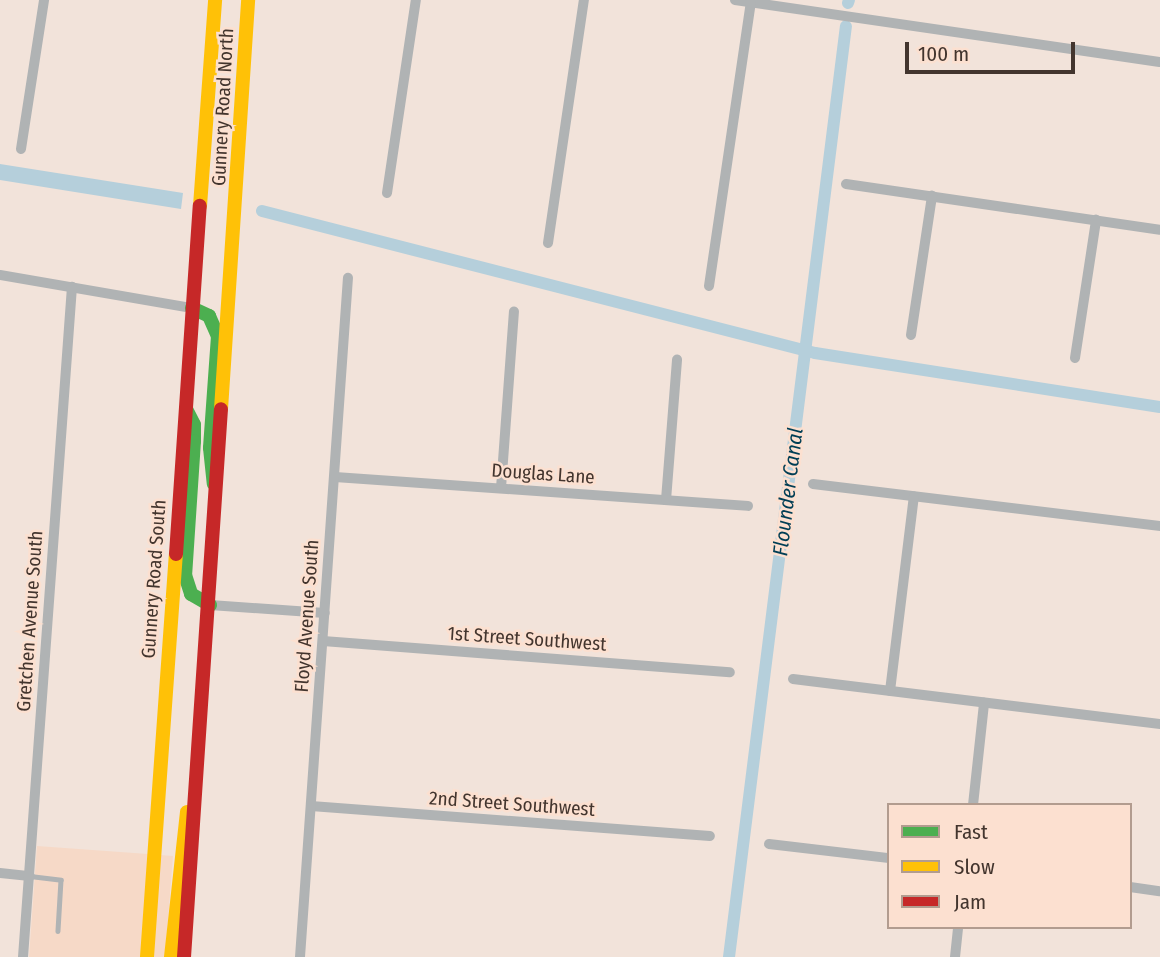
<!DOCTYPE html>
<html>
<head>
<meta charset="utf-8">
<style>
	body { margin:0 }
	#map { position:relative; width:1160px; height:957px; overflow:hidden; background:#f2e3da; font-family:"Fira Sans Condensed",sans-serif }
	div>[style] { position:absolute }
	[style*='--x'] { left:calc(var(--x)*1px); top:calc(var(--y)*1px); width:calc(var(--w)*1px); rotate:calc(var(--a)*1deg) }
	.built>* { inset:0; background:#f6d9c7 }
	.water>* { inset:0; background:#b5cfdb }
	.canal>* { height:12px; margin:-6px; padding:0 6px; transform-origin:6px; border-radius:6px; background:#b5cfdb }
	.lane>* { height:4.5px; margin:-2.25px; padding:0 2.25px; transform-origin:2.25px; border-radius:2.25px; background:#b0b3b4 }
	.street>* { height:10px; margin:-5px; padding:0 5px; transform-origin:5px; border-radius:5px; background:#b0b3b4 }
	.fast>* { height:14px; margin:-7px; padding:0 7px; transform-origin:7px; border-radius:7px; background:#4caf50 }
	.slow>* { height:14px; margin:-7px; padding:0 7px; transform-origin:7px; border-radius:7px; background:#ffc107 }
	.jam>* { height:14px; margin:-7px; padding:0 7px; transform-origin:7px; border-radius:7px; background:#c62828 }
	span { translate:-50% -50%; white-space:nowrap; text-align:center; line-height:1.15; -webkit-text-stroke:5px #fce0d0; paint-order:stroke }
	.street-label { font-size:19px; color:#43352e }
	.water-label { font-size:21px; color:#003e55; font-style:italic }
	.legend { position:absolute; left:887px; top:803px; width:245px; height:126px; box-sizing:border-box; background:#fce0d0; border:2px solid #b29c8f; margin:0; padding:9px 12px; list-style:none; font-size:21px; color:#43352e }
	.legend li { display:flex; align-items:center; gap:14px; height:35px }
	.legend b { width:35px; border:2px solid #b29c8f }
	.scale { position:absolute; left:905px; top:42px; width:170px; height:32px; box-sizing:border-box; border:4px solid #43352e; border-top:0; padding-left:9px; font-size:21px; line-height:24px; white-space:nowrap; color:#43352e; -webkit-text-stroke:5px #fce0d0; paint-order:stroke }
</style>
</head>
<body>
<div id="map">
	<div class="built">
		<div style="clip-path:polygon(37px 846px,148px 854px,141px 957px,29px 957px)"></div>
		<div style="clip-path:polygon(160px 855px,173px 856px,165px 957px,153px 957px)"></div>
	</div>
	<div class="water">
		<div style="clip-path:polygon(0 164px,183px 193px,181px 209px,0 180px)"></div>
	</div>
	<div class="canal">
		<div style="--x:848;--y:3;--w:3;--a:-72"></div>
		<div style="--x:262;--y:211;--w:571;--a:14.4"></div>
		<div style="--x:815;--y:353;--w:349;--a:8.9"></div>
		<div style="--x:729;--y:957;--w:938;--a:-82.84"></div>
	</div>
	<div class="lane">
		<div style="--x:30;--y:876;--w:31;--a:7"></div>
		<div style="--x:61;--y:880;--w:51;--a:93.4"></div>
	</div>
	<div class="street">
		<div style="--x:735;--y:0;--w:429;--a:8.3"></div>
		<div style="--x:21;--y:149;--w:151;--a:-81.2"></div>
		<div style="--x:846;--y:184;--w:317;--a:8.3"></div>
		<div style="--x:387;--y:193;--w:195;--a:-81.5"></div>
		<div style="--x:548;--y:243;--w:246;--a:-81.6"></div>
		<div style="--x:0;--y:275;--w:195;--a:9.8"></div>
		<div style="--x:709;--y:286;--w:287;--a:-81.6"></div>
		<div style="--x:911;--y:335;--w:141;--a:-81.4"></div>
		<div style="--x:1075;--y:358;--w:140;--a:-81.3"></div>
		<div style="--x:335;--y:477;--w:414;--a:4"></div>
		<div style="--x:813;--y:484;--w:350;--a:6.9"></div>
		<div style="--x:501;--y:488;--w:177;--a:-85.8"></div>
		<div style="--x:666;--y:500;--w:141;--a:-85.5"></div>
		<div style="--x:210;--y:605;--w:115;--a:4"></div>
		<div style="--x:323;--y:641;--w:408;--a:4.4"></div>
		<div style="--x:793;--y:679;--w:370;--a:7"></div>
		<div style="--x:890;--y:691;--w:196;--a:-83"></div>
		<div style="--x:973;--y:805;--w:103;--a:-83.8"></div>
		<div style="--x:311;--y:806;--w:400;--a:4.3"></div>
		<div style="--x:769;--y:844;--w:121;--a:6.7"></div>
		<div style="--x:0;--y:873;--w:30;--a:6"></div>
		<div style="--x:1130;--y:887;--w:30;--a:8"></div>
		<div style="--x:23;--y:957;--w:672;--a:-85.82"></div>
		<div style="--x:300;--y:957;--w:681;--a:-85.96"></div>
		<div style="--x:955;--y:957;--w:30;--a:-84"></div>
	</div>
	<div class="fast">
		<div style="--x:192;--y:308;--w:19;--a:25"></div>
		<div style="--x:209;--y:316;--w:22;--a:66"></div>
		<div style="--x:218;--y:336;--w:112;--a:94.1"></div>
		<div style="--x:210;--y:448;--w:36;--a:84"></div>
		<div style="--x:186;--y:409;--w:18;--a:63"></div>
		<div style="--x:194;--y:425;--w:16;--a:90"></div>
		<div style="--x:194;--y:441;--w:134;--a:93.8"></div>
		<div style="--x:185;--y:575;--w:20;--a:72"></div>
		<div style="--x:191;--y:594;--w:22;--a:30"></div>
	</div>
	<div class="slow">
		<div style="--x:200;--y:206;--w:207;--a:-85.8"></div>
		<div style="--x:221;--y:409;--w:410;--a:-86.2"></div>
		<div style="--x:147;--y:957;--w:404;--a:-85.9"></div>
		<div style="--x:171;--y:957;--w:146;--a:-83.7"></div>
	</div>
	<div class="jam">
		<div style="--x:176;--y:554;--w:349;--a:-86.1"></div>
		<div style="--x:184;--y:957;--w:549;--a:-86.14"></div>
	</div>
	<div class="street-label">
		<span style="left:223px;top:107px;rotate:-87deg">Gunnery Road North</span>
		<span style="left:543px;top:474px;rotate:4deg">Douglas Lane</span>
		<span style="left:154px;top:579px;rotate:-86deg">Gunnery Road South</span>
		<span style="left:307px;top:616px;rotate:-86deg">Floyd Avenue South</span>
		<span style="left:30px;top:621px;rotate:-86deg">Gretchen Avenue South</span>
		<span style="left:527px;top:639px;rotate:4deg">1st Street Southwest</span>
		<span style="left:512px;top:804px;rotate:4deg">2nd Street Southwest</span>
	</div>
	<div class="water-label">
		<span style="left:788px;top:492px;rotate:-83deg">Flounder Canal</span>
	</div>
	<ul class="legend">
	<li><b style="height:9px;background:#4caf50"></b>Fast</li>
	<li><b style="height:9px;background:#ffc107"></b>Slow</li>
	<li><b style="height:9px;background:#c62828"></b>Jam</li>
	</ul>
	<div class="scale">100 m</div>
</div>
</body>
</html>
